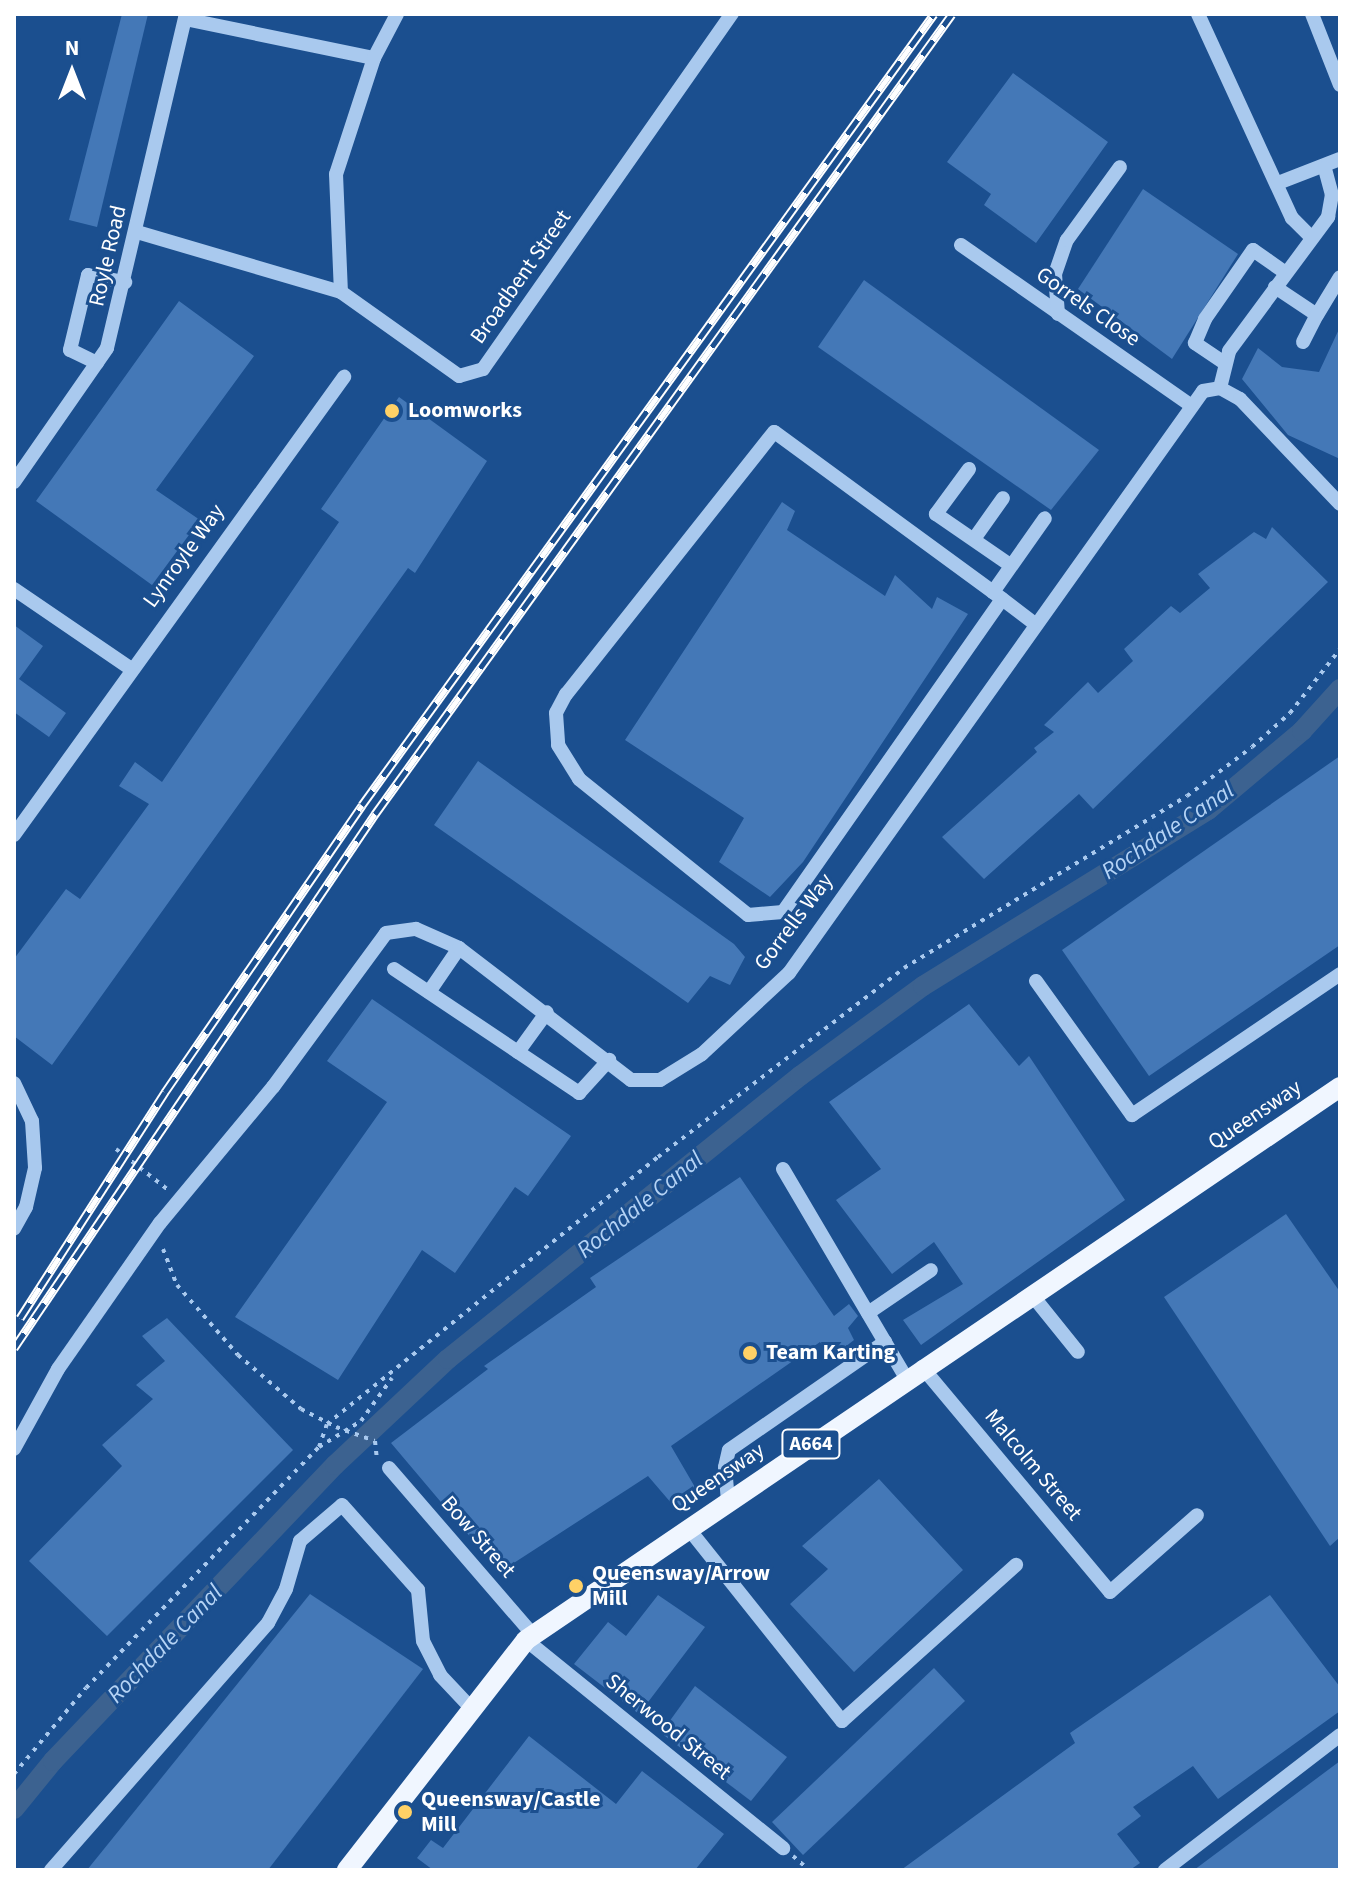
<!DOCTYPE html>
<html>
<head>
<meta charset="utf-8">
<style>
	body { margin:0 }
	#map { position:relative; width:1354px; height:1884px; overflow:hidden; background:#1b4f8f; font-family:"Source Sans 3",sans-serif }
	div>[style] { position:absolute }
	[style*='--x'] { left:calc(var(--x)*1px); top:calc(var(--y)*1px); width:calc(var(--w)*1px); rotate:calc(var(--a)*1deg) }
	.canal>* { height:20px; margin:-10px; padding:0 10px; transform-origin:10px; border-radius:10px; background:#3c6290 }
	.building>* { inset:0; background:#4478b7 }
	.path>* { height:4px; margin-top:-2px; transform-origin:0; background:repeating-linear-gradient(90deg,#a9c9ee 0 4px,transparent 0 10px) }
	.minor>* { height:14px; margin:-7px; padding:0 7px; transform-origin:7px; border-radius:7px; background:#a9c9ee }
	.major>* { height:20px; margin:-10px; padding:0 10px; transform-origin:10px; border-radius:10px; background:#f0f6ff }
	.rail>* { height:9px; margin-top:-4.5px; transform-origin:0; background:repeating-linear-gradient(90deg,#1b4f8f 0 18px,#fff 0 36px); box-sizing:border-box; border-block:2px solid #fff }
	.path-bridge>* { height:4px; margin-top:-2px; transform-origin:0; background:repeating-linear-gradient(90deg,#a9c9ee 0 4px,transparent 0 10px) }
	.dots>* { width:22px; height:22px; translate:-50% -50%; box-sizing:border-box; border:4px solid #1b4f8f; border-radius:50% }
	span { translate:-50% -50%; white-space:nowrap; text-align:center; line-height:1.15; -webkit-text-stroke:6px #1b4f8f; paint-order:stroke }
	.shield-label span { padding:2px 6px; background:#1b4f8f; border:2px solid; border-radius:6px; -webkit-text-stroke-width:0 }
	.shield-label { font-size:20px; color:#fff; font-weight:700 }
	.street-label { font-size:22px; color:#fff }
	.poi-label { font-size:22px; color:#fff; font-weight:700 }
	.left { translate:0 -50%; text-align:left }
	.water-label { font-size:24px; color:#b5d3f5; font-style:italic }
	.frame { position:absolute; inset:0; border:16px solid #fff; pointer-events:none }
	.north { position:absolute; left:32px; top:32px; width:80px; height:80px; -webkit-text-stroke:6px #1b4f8f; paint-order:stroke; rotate:0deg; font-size:22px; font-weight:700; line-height:32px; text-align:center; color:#fff }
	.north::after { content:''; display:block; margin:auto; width:28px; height:36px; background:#fff; clip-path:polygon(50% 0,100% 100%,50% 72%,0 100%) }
</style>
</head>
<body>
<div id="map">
	<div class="canal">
		<div style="--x:14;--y:1809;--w:62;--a:-50.9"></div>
		<div style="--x:53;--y:1761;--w:409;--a:-46.4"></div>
		<div style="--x:335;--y:1465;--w:155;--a:-43.2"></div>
		<div style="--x:448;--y:1359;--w:452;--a:-38.8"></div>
		<div style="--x:800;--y:1076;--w:152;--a:-36.2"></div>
		<div style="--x:923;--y:986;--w:335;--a:-31.7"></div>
		<div style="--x:1208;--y:810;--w:123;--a:-40"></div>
		<div style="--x:1302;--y:731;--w:57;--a:-47.9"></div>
	</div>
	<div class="building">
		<div style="clip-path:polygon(122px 14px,148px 14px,97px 227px,69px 220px)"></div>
		<div style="clip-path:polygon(1013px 73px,1108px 142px,1036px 243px,984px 205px,991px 194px,947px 162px)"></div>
		<div style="clip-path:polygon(1143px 189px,1238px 254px,1172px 359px,1078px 289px)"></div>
		<div style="clip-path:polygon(864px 280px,1099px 450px,1051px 510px,818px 347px)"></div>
		<div style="clip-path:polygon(179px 301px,254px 356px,156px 490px,200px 520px,152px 585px,36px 501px)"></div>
		<div style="clip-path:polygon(1340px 327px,1340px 459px,1288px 435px,1242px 379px,1258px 348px,1282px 367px,1319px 372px)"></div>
		<div style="clip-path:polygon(399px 397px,487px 461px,415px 573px,408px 568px,52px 1065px,14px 1036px,14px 959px,66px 889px,80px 899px,149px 804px,119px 786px,135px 762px,162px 782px,339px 522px,321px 509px)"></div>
		<div style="clip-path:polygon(782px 502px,795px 511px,787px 530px,885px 596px,895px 575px,932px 609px,937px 597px,968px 614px,803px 862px,770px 897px,719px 862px,744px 818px,625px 740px)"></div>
		<div style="clip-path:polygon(1272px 527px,1328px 582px,1093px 809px,1079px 794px,984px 879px,942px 837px,1037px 752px,1034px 748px,1054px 732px,1044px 725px,1088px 682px,1098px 693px,1133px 661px,1124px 649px,1171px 606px,1180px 613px,1210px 588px,1198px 574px,1254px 532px,1266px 539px)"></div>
		<div style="clip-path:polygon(14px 625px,43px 646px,19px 679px,66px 713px,49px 737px,14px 712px)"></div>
		<div style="clip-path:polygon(1340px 756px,1340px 945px,1149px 1076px,1062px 950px)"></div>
		<div style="clip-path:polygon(478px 761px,734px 944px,745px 957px,730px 985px,710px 976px,688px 1003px,434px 825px)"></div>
		<div style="clip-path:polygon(372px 999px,571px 1136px,528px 1196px,515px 1187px,455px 1273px,422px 1250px,338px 1380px,235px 1317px,387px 1102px,327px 1061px)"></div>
		<div style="clip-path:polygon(969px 1004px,1019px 1066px,1029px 1056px,1125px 1200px,921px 1345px,903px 1320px,963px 1284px,934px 1242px,892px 1274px,836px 1200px,881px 1169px,829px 1102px)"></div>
		<div style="clip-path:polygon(740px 1177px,834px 1316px,849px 1304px,858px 1316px,848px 1328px,854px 1340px,831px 1358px,820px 1342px,671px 1446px,699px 1494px,678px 1511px,648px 1476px,500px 1572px,391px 1443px,488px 1369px,484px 1366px,596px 1287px,590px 1278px)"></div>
		<div style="clip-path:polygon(1286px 1214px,1340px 1292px,1340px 1537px,1330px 1546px,1164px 1297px)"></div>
		<div style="clip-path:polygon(167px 1318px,293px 1450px,107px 1636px,29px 1561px,122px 1466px,102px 1445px,153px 1399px,136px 1385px,165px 1361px,142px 1336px)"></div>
		<div style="clip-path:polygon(879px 1479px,963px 1570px,854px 1672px,790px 1604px,828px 1569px,802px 1546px)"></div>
		<div style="clip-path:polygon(310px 1594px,423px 1669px,268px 1870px,87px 1870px)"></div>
		<div style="clip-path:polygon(658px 1595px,705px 1627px,639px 1714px,574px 1664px,608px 1622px,626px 1636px)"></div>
		<div style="clip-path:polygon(1270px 1595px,1340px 1687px,1340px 1711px,1218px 1799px,1193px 1766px,1133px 1807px,1141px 1816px,1117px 1834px,1140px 1863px,1130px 1870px,901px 1870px,1075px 1743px,1070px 1733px)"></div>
		<div style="clip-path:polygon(934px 1668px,965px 1701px,803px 1855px,772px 1822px)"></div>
		<div style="clip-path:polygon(695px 1686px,787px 1757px,751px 1801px,661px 1733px)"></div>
		<div style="clip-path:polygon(529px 1736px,616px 1804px,642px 1771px,724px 1834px,695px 1870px,433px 1870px,417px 1858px,431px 1840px,443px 1848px)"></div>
		<div style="clip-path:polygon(1340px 1761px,1340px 1870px,1194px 1870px)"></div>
	</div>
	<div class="path">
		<div style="--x:116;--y:1149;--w:65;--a:38.1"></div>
		<div style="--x:163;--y:1249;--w:39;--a:69"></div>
		<div style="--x:177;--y:1285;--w:93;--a:48.9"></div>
		<div style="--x:238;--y:1355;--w:83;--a:40.6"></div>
		<div style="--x:301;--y:1409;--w:39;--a:27"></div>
		<div style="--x:375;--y:1441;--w:18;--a:84"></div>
		<div style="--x:319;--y:1447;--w:24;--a:-71"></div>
		<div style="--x:327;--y:1424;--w:425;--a:-38.9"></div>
		<div style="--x:658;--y:1157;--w:310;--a:-37.5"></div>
		<div style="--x:904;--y:968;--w:331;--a:-31.3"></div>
		<div style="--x:1187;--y:796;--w:81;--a:-37"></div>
		<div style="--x:1252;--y:747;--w:51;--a:-41.8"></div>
		<div style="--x:1290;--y:713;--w:81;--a:-52"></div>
		<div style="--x:14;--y:1774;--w:112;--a:-50.1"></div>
		<div style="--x:86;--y:1688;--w:335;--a:-46"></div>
		<div style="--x:319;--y:1447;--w:49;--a:-31.8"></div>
		<div style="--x:361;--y:1421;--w:53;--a:-54.2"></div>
		<div style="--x:793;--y:1856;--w:21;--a:41"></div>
	</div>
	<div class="minor">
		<div style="--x:1198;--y:14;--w:225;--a:65.3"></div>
		<div style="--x:1292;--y:218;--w:27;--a:45"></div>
		<div style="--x:1312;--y:14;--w:76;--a:68.5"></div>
		<div style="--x:185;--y:19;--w:193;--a:11.7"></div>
		<div style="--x:374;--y:58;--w:122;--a:108.1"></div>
		<div style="--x:336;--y:174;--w:118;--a:87.6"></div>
		<div style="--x:374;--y:58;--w:50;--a:-62.4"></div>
		<div style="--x:1278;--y:183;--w:66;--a:-21.2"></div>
		<div style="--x:137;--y:232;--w:213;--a:16.4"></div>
		<div style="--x:341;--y:292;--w:145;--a:35.4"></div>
		<div style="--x:459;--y:376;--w:25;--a:-16"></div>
		<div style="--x:483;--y:369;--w:434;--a:-55"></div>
		<div style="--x:961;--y:245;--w:279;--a:34.9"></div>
		<div style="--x:1275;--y:287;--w:50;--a:33.7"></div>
		<div style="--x:1317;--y:315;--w:44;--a:-58.8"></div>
		<div style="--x:1058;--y:314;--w:40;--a:-94.3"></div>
		<div style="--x:1055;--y:274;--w:36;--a:-71"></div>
		<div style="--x:1067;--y:240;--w:90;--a:-54"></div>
		<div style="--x:1303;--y:342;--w:30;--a:-63"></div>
		<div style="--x:1223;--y:362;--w:34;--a:-146"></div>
		<div style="--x:1195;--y:343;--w:26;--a:-67"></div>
		<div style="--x:1205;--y:319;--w:84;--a:-55.2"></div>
		<div style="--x:1253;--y:250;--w:39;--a:35"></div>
		<div style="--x:97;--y:363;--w:30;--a:-154"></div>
		<div style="--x:70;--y:350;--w:77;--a:-76.5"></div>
		<div style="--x:88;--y:275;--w:38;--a:11"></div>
		<div style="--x:1220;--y:388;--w:38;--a:-76"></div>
		<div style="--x:1229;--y:351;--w:167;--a:-53.5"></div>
		<div style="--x:1328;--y:217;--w:22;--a:-80"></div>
		<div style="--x:1332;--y:195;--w:28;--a:-105"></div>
		<div style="--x:969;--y:469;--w:56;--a:126.3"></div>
		<div style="--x:936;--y:514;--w:90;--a:34.6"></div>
		<div style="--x:14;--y:482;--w:163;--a:-55.2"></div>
		<div style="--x:107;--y:348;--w:343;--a:-76.7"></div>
		<div style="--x:974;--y:539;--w:50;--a:-54.7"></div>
		<div style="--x:14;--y:589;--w:140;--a:34.3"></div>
		<div style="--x:993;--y:592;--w:271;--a:-143.8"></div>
		<div style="--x:774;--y:432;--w:335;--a:128.4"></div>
		<div style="--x:566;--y:694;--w:21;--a:118"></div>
		<div style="--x:556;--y:713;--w:32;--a:86"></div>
		<div style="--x:558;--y:745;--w:40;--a:58"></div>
		<div style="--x:579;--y:779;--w:217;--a:38.8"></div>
		<div style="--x:748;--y:915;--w:35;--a:-5"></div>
		<div style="--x:783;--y:912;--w:382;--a:-55"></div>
		<div style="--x:1035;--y:624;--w:53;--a:-142.7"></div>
		<div style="--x:993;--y:592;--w:90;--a:-54.9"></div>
		<div style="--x:14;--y:835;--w:565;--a:-54.23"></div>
		<div style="--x:394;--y:969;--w:223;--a:33.8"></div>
		<div style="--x:579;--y:1093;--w:45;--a:-47.7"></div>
		<div style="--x:1036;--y:981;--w:165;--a:54.4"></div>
		<div style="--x:1132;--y:1115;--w:251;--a:-34.1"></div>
		<div style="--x:429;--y:992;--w:53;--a:-55.7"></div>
		<div style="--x:518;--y:1052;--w:49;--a:-54.1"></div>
		<div style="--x:14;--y:1083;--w:42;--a:64.7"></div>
		<div style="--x:32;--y:1121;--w:47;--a:86.3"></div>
		<div style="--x:35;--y:1168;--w:40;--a:103"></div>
		<div style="--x:26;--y:1207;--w:25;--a:119"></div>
		<div style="--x:783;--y:1169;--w:243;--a:59.5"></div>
		<div style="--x:1032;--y:1295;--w:73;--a:51.1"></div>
		<div style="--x:868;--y:1313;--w:76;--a:-34.3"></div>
		<div style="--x:922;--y:1367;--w:293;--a:50.1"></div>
		<div style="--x:1110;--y:1592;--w:116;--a:-41.5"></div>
		<div style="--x:14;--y:1449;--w:91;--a:-61.2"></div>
		<div style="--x:58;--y:1369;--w:178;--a:-55.1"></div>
		<div style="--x:160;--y:1223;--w:177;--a:-50.3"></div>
		<div style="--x:273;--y:1087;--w:191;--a:-53.7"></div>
		<div style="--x:386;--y:933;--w:30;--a:-8"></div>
		<div style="--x:416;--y:929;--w:47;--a:23.8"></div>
		<div style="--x:459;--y:948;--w:217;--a:37.5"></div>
		<div style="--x:631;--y:1080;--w:29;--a:0"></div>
		<div style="--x:660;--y:1080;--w:49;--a:-31.8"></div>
		<div style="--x:702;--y:1054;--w:119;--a:-43"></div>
		<div style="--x:789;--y:973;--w:714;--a:-54.57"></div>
		<div style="--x:1203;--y:391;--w:17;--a:-10"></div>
		<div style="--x:1220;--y:388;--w:23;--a:29"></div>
		<div style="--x:1240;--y:399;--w:145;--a:46.4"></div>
		<div style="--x:389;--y:1468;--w:221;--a:49.2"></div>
		<div style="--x:728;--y:1501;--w:34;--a:-95"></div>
		<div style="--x:725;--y:1467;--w:17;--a:-77"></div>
		<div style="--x:729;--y:1450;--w:190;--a:-34.7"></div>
		<div style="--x:688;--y:1528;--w:247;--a:51.4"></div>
		<div style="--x:842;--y:1721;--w:234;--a:-41.9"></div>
		<div style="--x:526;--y:1640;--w:331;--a:39"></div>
		<div style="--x:51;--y:1870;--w:329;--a:-48.7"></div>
		<div style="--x:268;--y:1623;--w:38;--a:-62"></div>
		<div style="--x:286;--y:1589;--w:50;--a:-73.7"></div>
		<div style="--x:300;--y:1541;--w:55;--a:-40.6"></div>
		<div style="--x:342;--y:1505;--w:114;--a:48.2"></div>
		<div style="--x:418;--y:1590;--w:51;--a:84.4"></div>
		<div style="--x:423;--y:1641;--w:38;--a:63"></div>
		<div style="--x:440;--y:1675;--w:47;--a:46.7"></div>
		<div style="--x:1165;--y:1870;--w:221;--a:-37.6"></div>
	</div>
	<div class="major">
		<div style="--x:347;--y:1870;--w:291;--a:-52.1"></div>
		<div style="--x:526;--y:1640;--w:984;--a:-34.19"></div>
	</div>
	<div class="rail">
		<div style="--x:20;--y:1318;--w:269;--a:-57.3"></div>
		<div style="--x:165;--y:1092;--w:348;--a:-55.5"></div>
		<div style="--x:362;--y:805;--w:976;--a:-54.13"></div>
		<div style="--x:14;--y:1348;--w:645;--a:-55.94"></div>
		<div style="--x:375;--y:814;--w:986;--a:-54.2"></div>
	</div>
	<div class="path-bridge">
		<div style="--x:336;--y:1427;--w:41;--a:19.7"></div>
	</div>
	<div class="dots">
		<div style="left:392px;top:411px;background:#ffd166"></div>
		<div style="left:750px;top:1353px;background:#ffd166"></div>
		<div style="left:576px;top:1586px;background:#ffd166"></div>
		<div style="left:405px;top:1812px;background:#ffd166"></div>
	</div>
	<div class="shield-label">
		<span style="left:811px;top:1444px">A664</span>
	</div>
	<div class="street-label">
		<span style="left:108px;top:256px;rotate:-77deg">Royle Road</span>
		<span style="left:521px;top:277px;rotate:-55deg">Broadbent Street</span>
		<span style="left:1088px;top:307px;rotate:35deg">Gorrels Close</span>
		<span style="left:184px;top:556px;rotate:-54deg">Lynroyle Way</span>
		<span style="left:794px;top:922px;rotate:-53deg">Gorrells Way</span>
		<span style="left:1255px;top:1115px;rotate:-34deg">Queensway</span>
		<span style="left:1033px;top:1465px;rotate:50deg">Malcolm Street</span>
		<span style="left:718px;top:1478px;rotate:-34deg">Queensway</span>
		<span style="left:478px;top:1537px;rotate:49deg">Bow Street</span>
		<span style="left:668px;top:1727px;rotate:39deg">Sherwood Street</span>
	</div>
	<div class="poi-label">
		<span class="left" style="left:408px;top:411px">Loomworks</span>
		<span class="left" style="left:766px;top:1353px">Team Karting</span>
		<span class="left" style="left:592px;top:1586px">Queensway/Arrow<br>Mill</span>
		<span class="left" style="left:421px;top:1812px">Queensway/Castle<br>Mill</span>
	</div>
	<div class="water-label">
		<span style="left:1168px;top:831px;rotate:-34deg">Rochdale Canal</span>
		<span style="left:640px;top:1205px;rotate:-39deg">Rochdale Canal</span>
		<span style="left:165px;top:1644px;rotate:-46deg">Rochdale Canal</span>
	</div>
	<div class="frame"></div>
	<div class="north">N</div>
</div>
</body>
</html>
